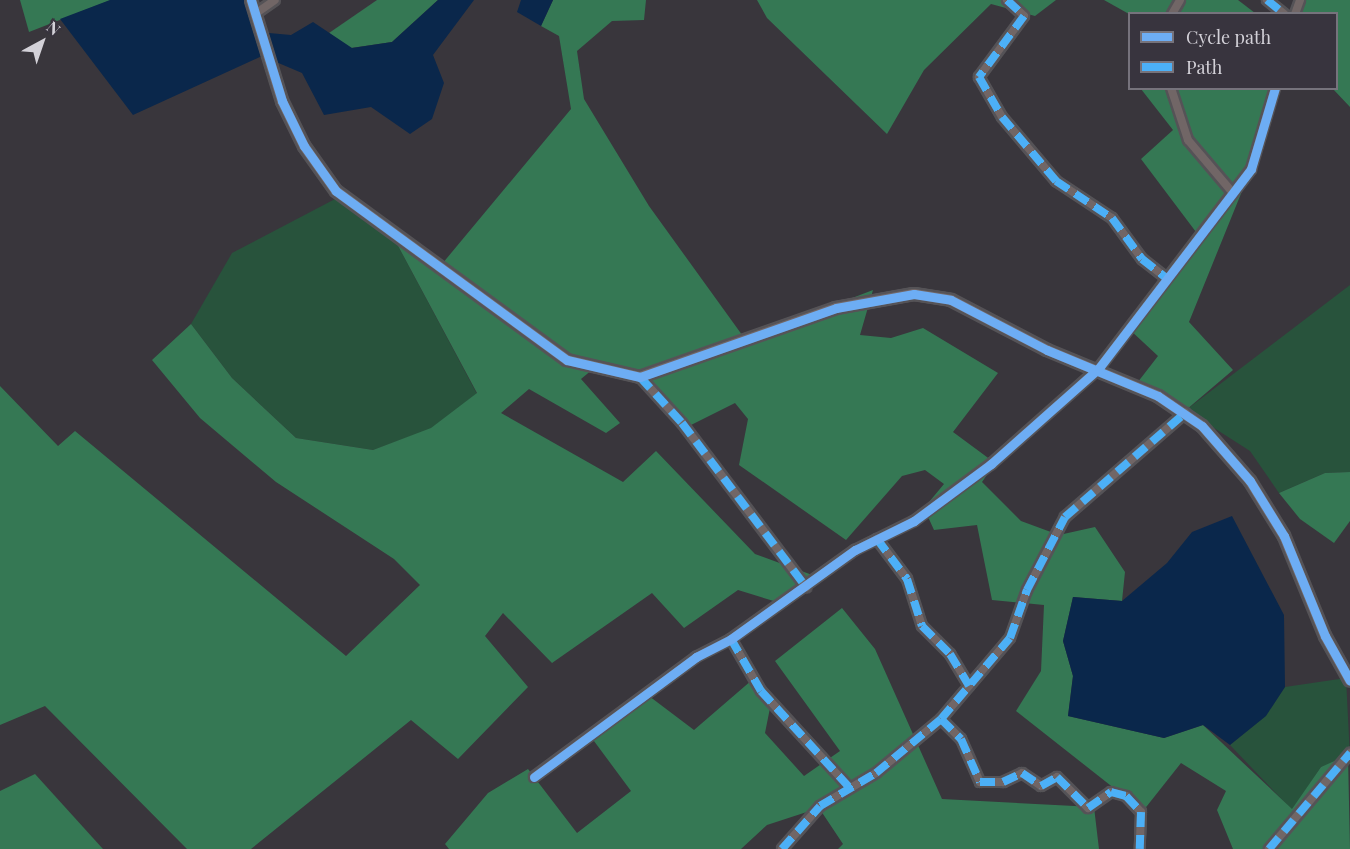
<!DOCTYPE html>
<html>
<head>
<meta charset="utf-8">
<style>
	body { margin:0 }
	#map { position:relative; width:1350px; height:849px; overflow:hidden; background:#39363c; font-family:"Playfair Display",serif }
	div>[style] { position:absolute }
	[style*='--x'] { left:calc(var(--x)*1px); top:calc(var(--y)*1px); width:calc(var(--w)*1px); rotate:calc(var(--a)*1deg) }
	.green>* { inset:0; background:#28533c }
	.forest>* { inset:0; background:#357854 }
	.water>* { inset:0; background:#0a274b }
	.roads { filter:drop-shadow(2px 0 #555357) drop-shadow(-2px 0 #555357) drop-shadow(0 2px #555357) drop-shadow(0 -2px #555357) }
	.minor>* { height:8px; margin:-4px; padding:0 4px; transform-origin:4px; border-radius:4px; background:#716666 }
	.tertiary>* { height:10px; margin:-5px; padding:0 5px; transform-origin:5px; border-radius:5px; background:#716666 }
	.quiet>* { height:8px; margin-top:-4px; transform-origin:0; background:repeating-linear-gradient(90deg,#4cb0f7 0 15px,transparent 0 23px) }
	.cycleway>* { height:9px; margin:-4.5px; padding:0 4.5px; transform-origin:4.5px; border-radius:4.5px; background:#6dadf4 }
	span { translate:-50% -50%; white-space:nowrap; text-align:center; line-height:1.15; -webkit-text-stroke:5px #38343e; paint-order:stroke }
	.legend { position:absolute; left:1128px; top:12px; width:210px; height:78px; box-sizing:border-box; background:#38343e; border:2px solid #76737c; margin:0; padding:8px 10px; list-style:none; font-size:18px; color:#d3d1d8 }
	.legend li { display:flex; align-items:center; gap:12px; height:30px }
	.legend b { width:30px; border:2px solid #76737c }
	.north { position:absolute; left:12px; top:12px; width:60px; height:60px; -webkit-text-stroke:4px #38343e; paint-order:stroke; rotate:40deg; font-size:16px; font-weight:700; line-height:24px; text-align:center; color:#d3d1d8 }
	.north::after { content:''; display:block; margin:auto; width:21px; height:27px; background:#d3d1d8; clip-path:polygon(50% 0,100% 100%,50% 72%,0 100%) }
</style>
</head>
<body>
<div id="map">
	<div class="green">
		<div style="clip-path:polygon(337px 198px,396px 242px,477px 394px,431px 429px,373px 450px,296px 438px,232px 378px,191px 324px,232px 253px)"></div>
		<div style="clip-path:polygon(1350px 285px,1350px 472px,1325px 473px,1279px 493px,1250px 451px,1186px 410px)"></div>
		<div style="clip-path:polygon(1346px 678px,1350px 757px,1321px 767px,1292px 810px,1230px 745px,1265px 716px,1285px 687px)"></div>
	</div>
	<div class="forest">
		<div style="clip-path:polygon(20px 0,111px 0,29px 32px)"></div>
		<div style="clip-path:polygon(377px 0,438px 0,392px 42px,351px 48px,329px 33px)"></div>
		<div style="clip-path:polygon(553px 0,646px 0,644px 20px,612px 21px,577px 51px,584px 99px,649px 206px,745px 339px,873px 290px,860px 335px,891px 338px,923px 328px,998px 373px,953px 432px,995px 463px,982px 482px,1021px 521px,1059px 535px,1095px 527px,1125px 572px,1122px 601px,1073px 597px,1063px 641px,1073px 676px,1068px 716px,1164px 738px,1203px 725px,1292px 809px,1321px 767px,1348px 755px,1350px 849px,1233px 849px,1217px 810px,1226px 791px,1181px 763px,1143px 811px,1016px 711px,1041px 671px,1044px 605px,992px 600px,977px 525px,934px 530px,924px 508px,944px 484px,925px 470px,902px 476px,846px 540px,739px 465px,748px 419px,735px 403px,685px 428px,627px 368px,599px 364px,581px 379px,620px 423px,606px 433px,529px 389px,501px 413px,623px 482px,656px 451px,755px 554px,815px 576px,777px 602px,738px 590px,684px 628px,652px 593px,552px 663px,503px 613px,485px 636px,528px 687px,458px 759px,411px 720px,251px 849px,187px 849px,45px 706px,0 725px,0 386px,58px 446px,75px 431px,346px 656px,420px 585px,394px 559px,276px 482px,200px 418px,152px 360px,191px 324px,232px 378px,296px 438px,373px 450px,431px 428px,477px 393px,396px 242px,437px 270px,571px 109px,559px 36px,541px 26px)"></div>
		<div style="clip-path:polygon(757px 0,1056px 0,1035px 16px,991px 4px,924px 70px,887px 134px,767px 18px)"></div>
		<div style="clip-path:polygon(1104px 0,1238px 0,1255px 13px,1129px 14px)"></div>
		<div style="clip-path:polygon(1296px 0,1350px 0,1350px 107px,1333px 89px,1336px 14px,1293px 14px)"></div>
		<div style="clip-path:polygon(1141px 89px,1273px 89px,1251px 169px,1189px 322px,1233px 370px,1186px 410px,1134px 387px,1158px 356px,1129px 329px,1196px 232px,1141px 159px,1173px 130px)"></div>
		<div style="clip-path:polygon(1350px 472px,1350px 521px,1334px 543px,1300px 519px,1279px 493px,1325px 473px)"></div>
		<div style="clip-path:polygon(842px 608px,875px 649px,942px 799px,1094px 807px,1099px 849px,838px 849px,843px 844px,819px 808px,767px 825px,741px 849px,449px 849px,445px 844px,488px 793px,528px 769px,577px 833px,631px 791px,591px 737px,649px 696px,694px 730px,752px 680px,770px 708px,765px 733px,804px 776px,840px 751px,775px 661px)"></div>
		<div style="clip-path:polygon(35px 774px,103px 849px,0 849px,0 791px)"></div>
	</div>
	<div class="water">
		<div style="clip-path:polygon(110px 0,246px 0,258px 32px,291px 35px,313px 22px,352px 48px,392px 42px,438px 0,474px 0,433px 55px,444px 83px,432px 119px,410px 134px,371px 107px,324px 115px,302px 73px,262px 56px,133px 115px,60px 19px)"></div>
		<div style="clip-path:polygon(521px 0,553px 0,541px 26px,517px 12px)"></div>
		<div style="clip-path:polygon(1232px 516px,1284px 615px,1285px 687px,1266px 716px,1230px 745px,1203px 725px,1164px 738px,1068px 716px,1073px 676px,1063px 641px,1073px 597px,1122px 601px,1167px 563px,1192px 532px)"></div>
	</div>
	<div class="roads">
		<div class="minor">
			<div style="--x:1007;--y:0;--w:23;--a:43"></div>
			<div style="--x:1024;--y:16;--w:76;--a:126.4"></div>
			<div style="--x:979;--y:77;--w:46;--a:60.1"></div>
			<div style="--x:1002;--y:117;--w:84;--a:49.8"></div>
			<div style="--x:1056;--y:181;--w:67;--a:33.5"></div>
			<div style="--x:1112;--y:218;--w:51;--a:53.8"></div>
			<div style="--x:1142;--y:259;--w:31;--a:38"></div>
			<div style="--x:1267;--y:0;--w:22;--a:39"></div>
			<div style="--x:255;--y:14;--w:24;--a:-35"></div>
			<div style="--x:1172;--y:14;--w:16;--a:-60"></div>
			<div style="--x:1295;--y:14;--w:15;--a:-70"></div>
			<div style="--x:1171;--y:88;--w:55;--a:71.9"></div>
			<div style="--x:1188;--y:140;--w:70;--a:49.7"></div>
			<div style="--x:640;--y:377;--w:62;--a:47.6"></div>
			<div style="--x:682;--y:423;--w:206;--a:52.9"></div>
			<div style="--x:877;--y:539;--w:50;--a:53.1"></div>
			<div style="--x:907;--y:579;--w:49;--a:72.3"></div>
			<div style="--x:922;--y:626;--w:40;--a:45"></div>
			<div style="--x:950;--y:654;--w:37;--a:59"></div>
			<div style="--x:731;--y:639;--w:60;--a:60"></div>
			<div style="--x:761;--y:691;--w:129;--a:47.5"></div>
			<div style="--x:941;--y:719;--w:28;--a:45"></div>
			<div style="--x:961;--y:739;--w:47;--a:66.2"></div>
			<div style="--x:980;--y:782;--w:23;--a:0"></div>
			<div style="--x:1003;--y:782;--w:21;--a:-25"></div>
			<div style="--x:1022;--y:773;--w:23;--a:34"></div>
			<div style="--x:1041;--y:786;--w:18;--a:-29"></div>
			<div style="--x:1057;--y:777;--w:44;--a:45"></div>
			<div style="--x:1088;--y:808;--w:28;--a:-35"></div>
			<div style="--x:1111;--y:792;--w:16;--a:15"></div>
			<div style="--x:1126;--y:796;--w:22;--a:47"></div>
			<div style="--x:1141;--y:812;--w:37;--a:92"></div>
			<div style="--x:534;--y:777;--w:202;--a:-36.5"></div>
			<div style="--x:696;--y:657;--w:39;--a:-27"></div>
			<div style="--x:731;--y:639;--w:153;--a:-35.7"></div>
			<div style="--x:855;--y:550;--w:66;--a:-26.2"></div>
			<div style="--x:914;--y:521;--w:96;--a:-36.5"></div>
			<div style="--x:991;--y:464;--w:144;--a:-41.6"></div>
			<div style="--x:1099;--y:368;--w:250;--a:-52.6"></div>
			<div style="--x:1251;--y:169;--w:84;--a:-73.5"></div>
			<div style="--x:782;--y:849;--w:57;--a:-48.5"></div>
			<div style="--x:820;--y:806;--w:65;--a:-30.5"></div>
			<div style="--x:876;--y:773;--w:85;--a:-39.7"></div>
			<div style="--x:941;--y:719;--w:106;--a:-49.6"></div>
			<div style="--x:1010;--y:638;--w:51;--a:-70.5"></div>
			<div style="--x:1027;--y:590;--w:82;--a:-62.5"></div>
			<div style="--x:1065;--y:517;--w:159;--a:-40.9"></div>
			<div style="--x:1269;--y:849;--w:126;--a:-49.8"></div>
		</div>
		<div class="tertiary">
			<div style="--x:251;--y:0;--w:106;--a:72.9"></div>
			<div style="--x:282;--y:101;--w:50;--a:63.9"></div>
			<div style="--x:304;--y:146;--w:55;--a:54.6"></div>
			<div style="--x:336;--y:191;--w:286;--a:36.2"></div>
			<div style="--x:567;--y:360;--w:75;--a:13.1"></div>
			<div style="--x:640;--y:377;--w:208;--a:-19.4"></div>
			<div style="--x:836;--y:308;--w:79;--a:-10.2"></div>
			<div style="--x:914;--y:294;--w:37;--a:9"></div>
			<div style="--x:951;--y:300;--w:108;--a:27.5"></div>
			<div style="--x:1047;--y:350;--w:120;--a:22.5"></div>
			<div style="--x:1158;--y:396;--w:53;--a:34.3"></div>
			<div style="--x:1202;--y:426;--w:73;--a:48.9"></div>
			<div style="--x:1250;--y:481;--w:65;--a:58.3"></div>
			<div style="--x:1284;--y:536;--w:108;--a:67.7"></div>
			<div style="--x:1325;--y:636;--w:51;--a:60.9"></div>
		</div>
	</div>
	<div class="quiet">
		<div style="--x:1007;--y:0;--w:23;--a:43"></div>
		<div style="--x:1024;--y:16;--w:76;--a:126.4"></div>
		<div style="--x:979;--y:77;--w:46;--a:60.1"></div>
		<div style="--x:1002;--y:117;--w:84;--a:49.8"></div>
		<div style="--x:1056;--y:181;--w:67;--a:33.5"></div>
		<div style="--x:1112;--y:218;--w:51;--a:53.8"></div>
		<div style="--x:1142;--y:259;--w:31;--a:38"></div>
		<div style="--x:1267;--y:0;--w:22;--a:39"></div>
		<div style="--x:640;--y:377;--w:62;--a:47.6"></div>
		<div style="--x:682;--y:423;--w:206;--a:52.9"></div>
		<div style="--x:877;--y:539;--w:50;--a:53.1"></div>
		<div style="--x:907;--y:579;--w:49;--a:72.3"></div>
		<div style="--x:922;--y:626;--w:40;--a:45"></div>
		<div style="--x:950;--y:654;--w:37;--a:59"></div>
		<div style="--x:731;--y:639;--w:60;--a:60"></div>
		<div style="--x:761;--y:691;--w:129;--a:47.5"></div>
		<div style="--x:941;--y:719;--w:28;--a:45"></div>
		<div style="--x:961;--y:739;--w:47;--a:66.2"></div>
		<div style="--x:980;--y:782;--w:23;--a:0"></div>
		<div style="--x:1003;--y:782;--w:21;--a:-25"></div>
		<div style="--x:1022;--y:773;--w:23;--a:34"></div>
		<div style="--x:1041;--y:786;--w:18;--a:-29"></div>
		<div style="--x:1057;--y:777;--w:44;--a:45"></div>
		<div style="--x:1088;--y:808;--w:28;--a:-35"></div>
		<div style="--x:1111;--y:792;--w:16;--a:15"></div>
		<div style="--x:1126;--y:796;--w:22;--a:47"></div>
		<div style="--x:1141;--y:812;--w:37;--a:92"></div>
		<div style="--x:782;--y:849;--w:57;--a:-48.5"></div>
		<div style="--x:820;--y:806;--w:65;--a:-30.5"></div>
		<div style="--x:876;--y:773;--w:85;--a:-39.7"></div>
		<div style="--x:941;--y:719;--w:106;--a:-49.6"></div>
		<div style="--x:1010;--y:638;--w:51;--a:-70.5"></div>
		<div style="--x:1027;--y:590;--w:82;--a:-62.5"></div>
		<div style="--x:1065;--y:517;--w:159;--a:-40.9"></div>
		<div style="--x:1269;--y:849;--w:126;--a:-49.8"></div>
	</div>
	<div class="cycleway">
		<div style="--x:251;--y:0;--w:106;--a:72.9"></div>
		<div style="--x:282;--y:101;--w:50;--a:63.9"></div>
		<div style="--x:304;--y:146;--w:55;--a:54.6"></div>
		<div style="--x:336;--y:191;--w:286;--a:36.2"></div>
		<div style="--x:567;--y:360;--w:75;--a:13.1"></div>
		<div style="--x:640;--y:377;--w:208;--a:-19.4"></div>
		<div style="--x:836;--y:308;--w:79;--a:-10.2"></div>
		<div style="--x:914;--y:294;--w:37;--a:9"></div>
		<div style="--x:951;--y:300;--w:108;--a:27.5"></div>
		<div style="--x:1047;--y:350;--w:120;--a:22.5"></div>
		<div style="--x:1158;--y:396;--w:53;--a:34.3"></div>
		<div style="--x:1202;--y:426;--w:73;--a:48.9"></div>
		<div style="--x:1250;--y:481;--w:65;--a:58.3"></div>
		<div style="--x:1284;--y:536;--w:108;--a:67.7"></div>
		<div style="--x:1325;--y:636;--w:51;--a:60.9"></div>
		<div style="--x:534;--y:777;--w:202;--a:-36.5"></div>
		<div style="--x:696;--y:657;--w:39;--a:-27"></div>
		<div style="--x:731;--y:639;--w:153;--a:-35.7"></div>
		<div style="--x:855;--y:550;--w:66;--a:-26.2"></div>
		<div style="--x:914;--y:521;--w:96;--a:-36.5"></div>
		<div style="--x:991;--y:464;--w:144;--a:-41.6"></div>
		<div style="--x:1099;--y:368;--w:250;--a:-52.6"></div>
		<div style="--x:1251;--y:169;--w:84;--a:-73.5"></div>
	</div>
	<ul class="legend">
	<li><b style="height:8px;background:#6dadf4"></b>Cycle path</li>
	<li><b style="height:8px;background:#4cb0f7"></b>Path</li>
	</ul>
	<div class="north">N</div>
</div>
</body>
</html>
